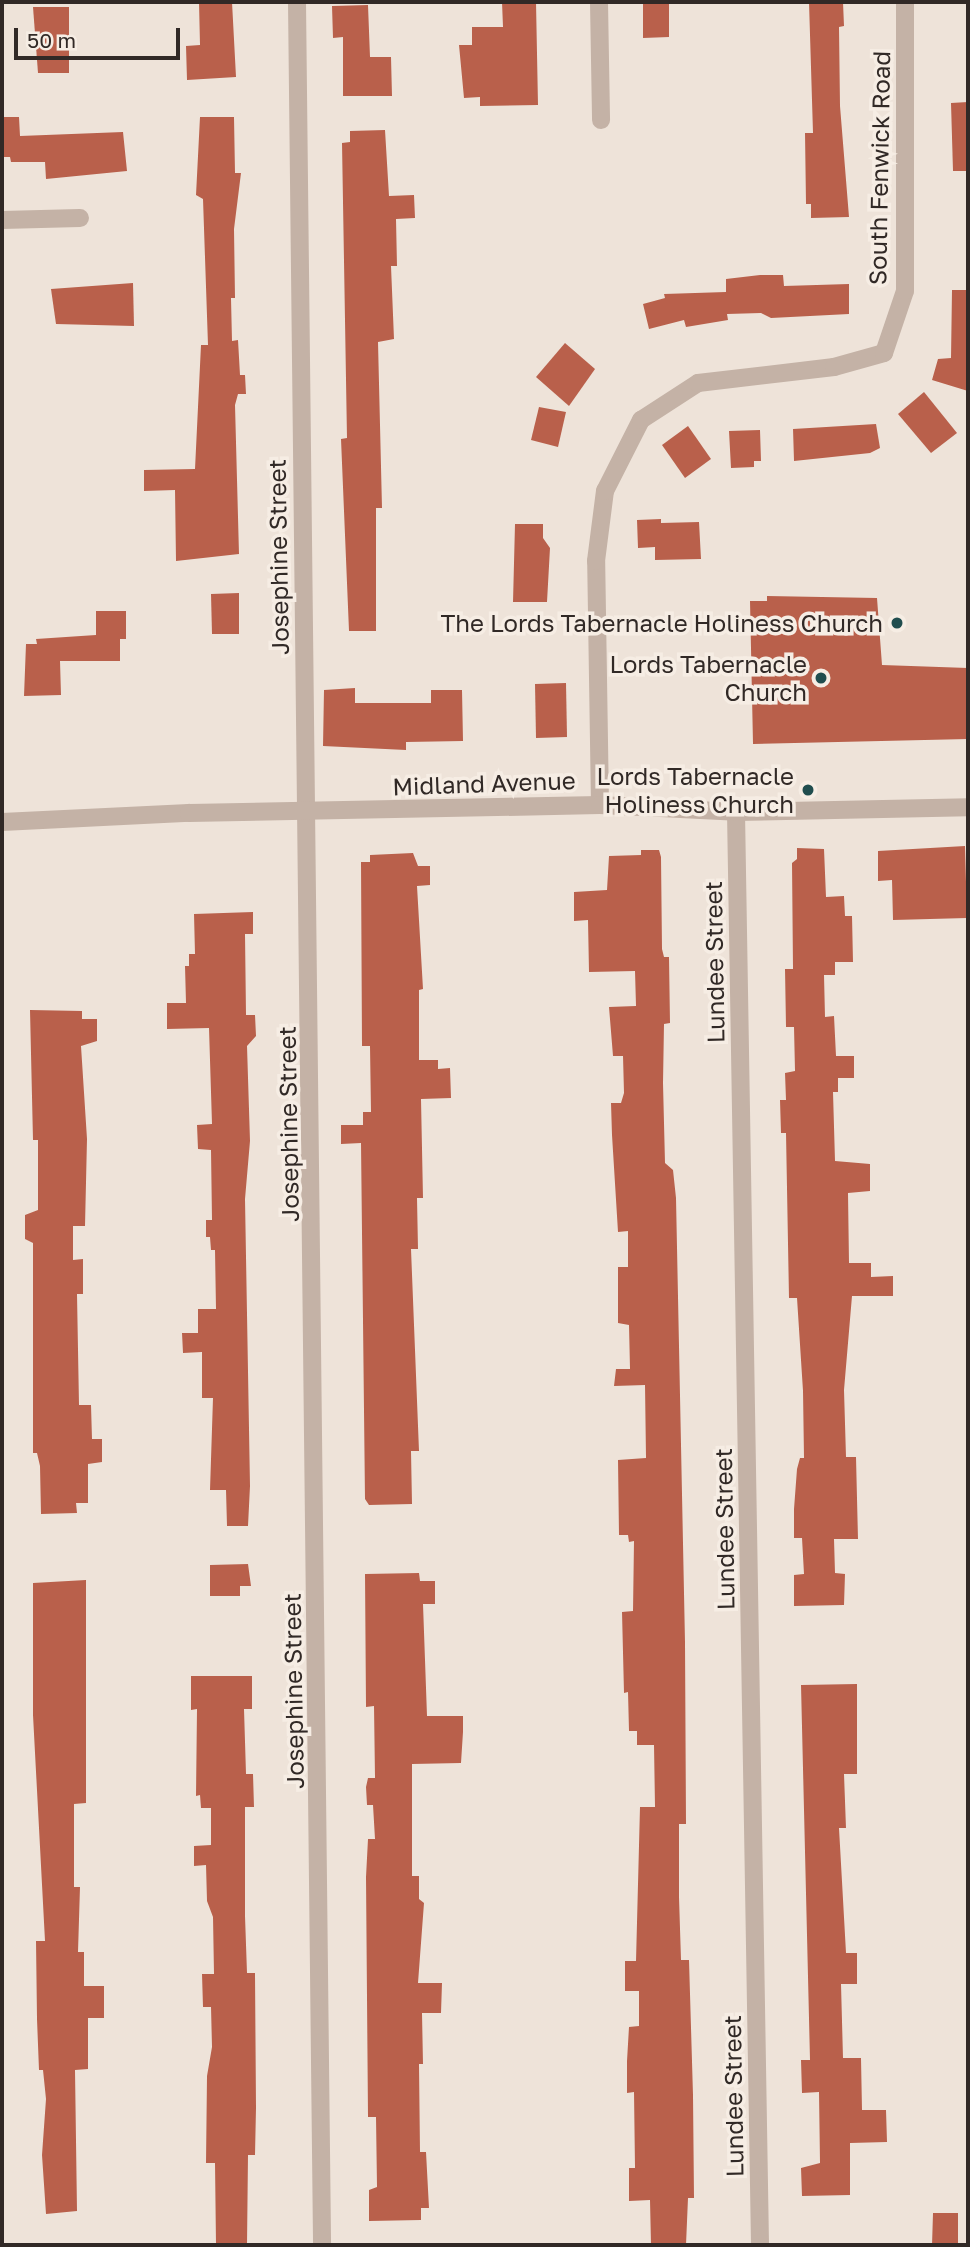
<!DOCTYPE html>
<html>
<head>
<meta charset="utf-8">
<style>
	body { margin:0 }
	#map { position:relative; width:970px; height:2247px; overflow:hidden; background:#eee3d9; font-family:"Golos Text",sans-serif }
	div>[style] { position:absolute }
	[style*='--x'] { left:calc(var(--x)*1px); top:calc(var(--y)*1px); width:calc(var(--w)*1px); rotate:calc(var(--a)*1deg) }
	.building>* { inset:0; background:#b9604b }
	.minor>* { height:18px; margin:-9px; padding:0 9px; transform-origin:9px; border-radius:9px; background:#c4b2a6 }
	.dots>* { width:19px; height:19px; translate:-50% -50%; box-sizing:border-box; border:4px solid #f6ede4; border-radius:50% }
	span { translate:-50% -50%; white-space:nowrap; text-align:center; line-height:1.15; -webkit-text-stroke:7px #f6ede4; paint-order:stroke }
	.street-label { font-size:24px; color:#312926 }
	.poi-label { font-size:24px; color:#312926 }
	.right { translate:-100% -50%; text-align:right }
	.frame { position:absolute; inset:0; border:4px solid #312926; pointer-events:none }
	.scale { position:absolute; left:14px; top:28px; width:166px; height:32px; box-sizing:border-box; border:4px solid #312926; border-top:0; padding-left:9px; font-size:21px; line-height:24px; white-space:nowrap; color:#312926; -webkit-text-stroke:5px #f6ede4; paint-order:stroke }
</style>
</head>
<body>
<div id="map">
	<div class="building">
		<div style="clip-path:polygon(199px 2px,232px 2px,236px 77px,187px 80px,186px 46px,200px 45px)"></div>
		<div style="clip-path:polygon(502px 2px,536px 2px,538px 105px,480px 106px,480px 97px,464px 98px,459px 45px,472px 45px,472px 27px,503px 27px)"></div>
		<div style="clip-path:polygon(643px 2px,669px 2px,669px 37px,643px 38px)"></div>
		<div style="clip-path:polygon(809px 2px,843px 2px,844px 26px,839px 27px,840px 106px,849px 217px,811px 218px,811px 204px,806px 204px,805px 133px,813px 133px)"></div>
		<div style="clip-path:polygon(368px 5px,370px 57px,391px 57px,392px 96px,343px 96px,343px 37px,333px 38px,332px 6px)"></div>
		<div style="clip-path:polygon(33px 7px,69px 7px,69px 73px,38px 73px)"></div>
		<div style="clip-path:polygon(968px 102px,968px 171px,953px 171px,951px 103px)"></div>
		<div style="clip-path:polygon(2px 117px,19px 117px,20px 136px,123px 132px,127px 171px,46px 179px,45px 162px,11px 162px,10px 157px,2px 157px)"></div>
		<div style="clip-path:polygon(200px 117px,234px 117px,235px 173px,241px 173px,234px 229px,235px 298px,231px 298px,232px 341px,238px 340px,240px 375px,245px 375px,246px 394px,238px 394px,235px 405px,239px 554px,176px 561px,175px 490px,144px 491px,144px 470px,195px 469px,201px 345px,208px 345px,203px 199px,196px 195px)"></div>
		<div style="clip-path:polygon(385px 130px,389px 196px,414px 195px,415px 218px,396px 219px,397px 266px,391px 266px,394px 339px,378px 342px,382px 508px,376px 508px,376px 631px,349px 631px,341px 439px,347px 438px,342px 143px,350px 142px,350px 131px)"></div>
		<div style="clip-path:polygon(760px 275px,783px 275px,784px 286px,849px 284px,849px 314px,771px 318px,761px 313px,727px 314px,728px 320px,686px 327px,684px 320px,649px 329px,643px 304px,665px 298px,664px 294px,726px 292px,726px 279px)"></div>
		<div style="clip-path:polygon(133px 283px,134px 326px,56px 324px,51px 289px)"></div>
		<div style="clip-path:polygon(952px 290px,968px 290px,968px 391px,932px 380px,938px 359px,951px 358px)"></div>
		<div style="clip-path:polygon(565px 343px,595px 369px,569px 406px,536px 377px)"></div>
		<div style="clip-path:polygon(924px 392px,957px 433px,931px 453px,898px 414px)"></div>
		<div style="clip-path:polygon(539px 407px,566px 412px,558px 447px,531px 440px)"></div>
		<div style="clip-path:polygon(876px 424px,880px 448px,870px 453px,794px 461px,793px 429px)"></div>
		<div style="clip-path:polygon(688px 426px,711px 459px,685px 478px,662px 445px)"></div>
		<div style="clip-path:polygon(760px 430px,761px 461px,754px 461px,754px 467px,731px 468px,729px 431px)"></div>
		<div style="clip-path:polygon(661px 519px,661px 523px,699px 522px,701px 559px,655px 560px,655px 547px,638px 548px,637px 520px)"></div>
		<div style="clip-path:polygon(515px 524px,543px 524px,543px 538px,550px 548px,547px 602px,513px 602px)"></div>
		<div style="clip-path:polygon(239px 593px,239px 634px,212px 634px,211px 594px)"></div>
		<div style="clip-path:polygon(767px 596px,877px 598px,882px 665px,968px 668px,968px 739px,753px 744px,750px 601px,767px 601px)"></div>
		<div style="clip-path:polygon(96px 611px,126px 611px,126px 639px,120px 639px,120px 661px,60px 661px,61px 695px,24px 696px,26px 644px,37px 644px,36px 639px,96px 635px)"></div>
		<div style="clip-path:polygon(566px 683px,567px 737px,536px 738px,535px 684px)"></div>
		<div style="clip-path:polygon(355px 688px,355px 703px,431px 703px,431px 690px,462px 690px,463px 741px,406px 742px,406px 750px,323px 746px,324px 690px)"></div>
		<div style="clip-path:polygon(965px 846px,967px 918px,893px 920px,892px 880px,878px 881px,878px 851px)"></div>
		<div style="clip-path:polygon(797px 848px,824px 849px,826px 897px,844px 896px,845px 916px,852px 916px,853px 962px,835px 962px,835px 975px,824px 975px,825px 1017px,834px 1016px,836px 1056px,854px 1056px,854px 1078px,838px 1078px,838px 1092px,833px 1092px,835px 1161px,870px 1164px,870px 1191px,848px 1193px,849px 1263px,871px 1263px,871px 1277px,893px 1276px,893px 1296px,852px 1296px,844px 1390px,846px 1457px,856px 1457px,858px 1539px,834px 1539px,835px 1573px,845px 1574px,844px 1605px,794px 1606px,794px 1575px,804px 1574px,802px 1538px,794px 1538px,794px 1509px,797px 1469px,800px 1458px,804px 1458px,803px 1391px,797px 1298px,789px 1298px,786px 1133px,781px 1133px,780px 1100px,786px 1100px,785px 1073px,795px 1071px,794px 1027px,786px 1027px,785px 969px,793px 969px,792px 863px,797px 859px)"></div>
		<div style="clip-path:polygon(641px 850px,659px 850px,661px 857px,662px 949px,664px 957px,669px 957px,670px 1023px,664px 1024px,663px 1083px,665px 1163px,673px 1170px,676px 1198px,685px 1642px,686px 1824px,679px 1824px,679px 1897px,681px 1960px,689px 1960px,693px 2095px,694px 2198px,688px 2198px,686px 2245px,651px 2245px,650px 2200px,629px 2201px,629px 2168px,635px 2168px,634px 2092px,627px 2093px,627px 2061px,629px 2027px,639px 2026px,639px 1991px,625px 1991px,625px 1961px,636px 1961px,640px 1807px,655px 1807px,654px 1745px,637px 1745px,637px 1731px,629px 1731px,628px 1692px,624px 1693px,622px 1612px,633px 1611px,634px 1541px,629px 1542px,628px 1535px,619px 1535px,618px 1460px,646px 1458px,645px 1385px,614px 1386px,616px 1369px,630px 1369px,629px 1325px,618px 1323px,618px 1267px,628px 1267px,628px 1231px,618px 1232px,612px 1135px,611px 1103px,621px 1103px,624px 1093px,623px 1056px,613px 1056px,609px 1007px,636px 1006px,635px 971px,589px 972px,588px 920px,574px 921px,574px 892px,607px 890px,609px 856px,641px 855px)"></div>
		<div style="clip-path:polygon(413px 853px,418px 866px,430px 866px,430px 885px,417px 886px,423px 989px,419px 990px,419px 1060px,438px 1060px,438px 1069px,450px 1068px,451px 1098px,421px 1099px,423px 1198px,417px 1198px,418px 1249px,411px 1249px,419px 1451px,411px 1451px,412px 1504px,369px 1505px,365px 1499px,361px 1143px,341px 1144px,341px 1125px,363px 1125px,363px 1112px,371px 1112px,370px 1046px,362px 1046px,361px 862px,370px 862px,370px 855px)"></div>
		<div style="clip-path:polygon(253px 912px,253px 934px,245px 934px,246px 1015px,255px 1015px,256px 1036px,247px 1046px,250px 1141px,245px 1199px,250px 1486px,248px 1526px,227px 1526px,226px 1490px,210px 1490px,213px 1398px,202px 1398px,202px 1352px,183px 1353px,182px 1333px,198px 1333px,198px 1309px,216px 1309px,215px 1250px,211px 1250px,210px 1237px,206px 1237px,206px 1220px,212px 1220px,211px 1150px,198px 1149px,197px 1125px,212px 1124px,209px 1028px,167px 1029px,167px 1003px,186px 1003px,185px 966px,189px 966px,189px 954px,195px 954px,194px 914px)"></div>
		<div style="clip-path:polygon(30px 1010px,82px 1011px,82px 1019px,97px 1019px,97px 1041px,81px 1046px,87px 1139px,85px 1226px,73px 1226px,73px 1260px,83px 1259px,83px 1294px,77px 1294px,79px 1405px,91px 1405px,92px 1439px,102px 1439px,102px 1462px,88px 1464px,88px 1503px,76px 1503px,77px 1513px,41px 1514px,40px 1466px,37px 1453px,33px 1453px,33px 1243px,25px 1239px,25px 1215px,38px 1210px,38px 1140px,33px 1140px)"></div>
		<div style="clip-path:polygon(248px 1564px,251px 1586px,240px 1586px,240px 1596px,210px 1596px,210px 1565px)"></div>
		<div style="clip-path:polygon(419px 1573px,420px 1581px,435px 1581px,435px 1604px,423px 1604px,427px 1716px,463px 1716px,463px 1732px,461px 1763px,412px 1764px,412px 1876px,419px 1876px,419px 1899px,424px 1903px,418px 1983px,442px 1983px,441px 2013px,422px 2013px,423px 2064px,419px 2064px,420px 2152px,426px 2152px,429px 2208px,421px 2208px,421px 2220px,369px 2221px,369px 2190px,377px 2187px,376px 2117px,368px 2117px,366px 1877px,368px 1839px,375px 1839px,373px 1805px,367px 1805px,366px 1787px,368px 1778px,375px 1778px,374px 1706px,366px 1707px,365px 1574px)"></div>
		<div style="clip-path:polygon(86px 1580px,86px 1803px,74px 1804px,74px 1887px,80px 1887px,78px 1952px,84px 1952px,84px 1986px,104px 1986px,104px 2018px,88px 2018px,88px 2069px,75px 2070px,77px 2211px,46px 2214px,42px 2155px,46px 2099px,43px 2070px,39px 2070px,37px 2019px,36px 1941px,45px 1941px,33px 1715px,33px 1583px)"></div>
		<div style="clip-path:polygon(191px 1676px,252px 1676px,252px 1709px,244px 1709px,246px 1774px,253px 1774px,254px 1807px,245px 1807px,245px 1916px,247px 1973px,255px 1973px,256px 2108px,255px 2155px,248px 2155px,247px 2245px,216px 2245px,215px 2163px,206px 2163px,207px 2076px,212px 2047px,211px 2007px,203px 2007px,202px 1974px,214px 1974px,213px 1917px,207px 1901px,206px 1865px,194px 1866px,194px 1846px,211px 1845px,211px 1808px,201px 1808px,200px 1795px,196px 1796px,197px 1709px,191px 1710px)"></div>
		<div style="clip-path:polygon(857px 1684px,857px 1774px,844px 1774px,846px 1828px,839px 1828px,846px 1953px,857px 1953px,857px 1984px,841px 1984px,843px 2058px,861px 2058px,862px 2110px,886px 2110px,887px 2142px,850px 2143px,850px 2195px,802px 2196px,801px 2168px,820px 2163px,819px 2092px,802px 2093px,801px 2060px,810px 2060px,801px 1685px)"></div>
		<div style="clip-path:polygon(933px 2213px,958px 2213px,958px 2245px,932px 2245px)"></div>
	</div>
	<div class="minor">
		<div style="--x:297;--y:2;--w:2243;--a:89.36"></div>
		<div style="--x:599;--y:2;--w:118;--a:89"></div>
		<div style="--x:2;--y:220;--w:78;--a:-1.5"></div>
		<div style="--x:600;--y:805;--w:244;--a:-90.9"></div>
		<div style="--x:596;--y:561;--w:71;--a:-82.7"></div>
		<div style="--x:605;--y:491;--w:80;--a:-63.1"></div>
		<div style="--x:641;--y:420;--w:68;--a:-33"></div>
		<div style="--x:698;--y:383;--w:137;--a:-6.7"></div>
		<div style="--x:834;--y:367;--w:52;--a:-15.6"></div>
		<div style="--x:884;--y:353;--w:65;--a:-71.3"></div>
		<div style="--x:905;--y:291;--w:289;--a:-90"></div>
		<div style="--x:736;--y:812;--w:1433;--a:89.04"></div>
		<div style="--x:2;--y:822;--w:187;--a:-2.8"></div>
		<div style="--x:189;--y:813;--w:411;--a:-1.1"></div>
		<div style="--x:600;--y:805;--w:136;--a:2.9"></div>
		<div style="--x:736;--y:812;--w:232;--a:-1.2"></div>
	</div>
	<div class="dots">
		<div style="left:897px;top:623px;background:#204d4e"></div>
		<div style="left:821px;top:678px;background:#204d4e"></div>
		<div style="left:808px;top:790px;background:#204d4e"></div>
	</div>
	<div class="street-label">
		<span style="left:879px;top:168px;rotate:-89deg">South Fenwick Road</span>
		<span style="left:278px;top:557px;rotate:-91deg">Josephine Street</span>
		<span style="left:484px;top:783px;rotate:-2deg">Midland Avenue</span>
		<span style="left:714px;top:962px;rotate:-91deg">Lundee Street</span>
		<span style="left:288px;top:1124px;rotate:-91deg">Josephine Street</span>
		<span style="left:724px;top:1529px;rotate:-91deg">Lundee Street</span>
		<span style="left:293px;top:1691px;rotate:-91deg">Josephine Street</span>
		<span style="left:733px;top:2096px;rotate:-91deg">Lundee Street</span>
	</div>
	<div class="poi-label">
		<span class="right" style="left:883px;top:623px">The Lords Tabernacle Holiness Church</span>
		<span class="right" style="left:807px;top:678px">Lords Tabernacle<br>Church</span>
		<span class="right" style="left:794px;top:790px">Lords Tabernacle<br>Holiness Church</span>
	</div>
	<div class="frame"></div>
	<div class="scale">50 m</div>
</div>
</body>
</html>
